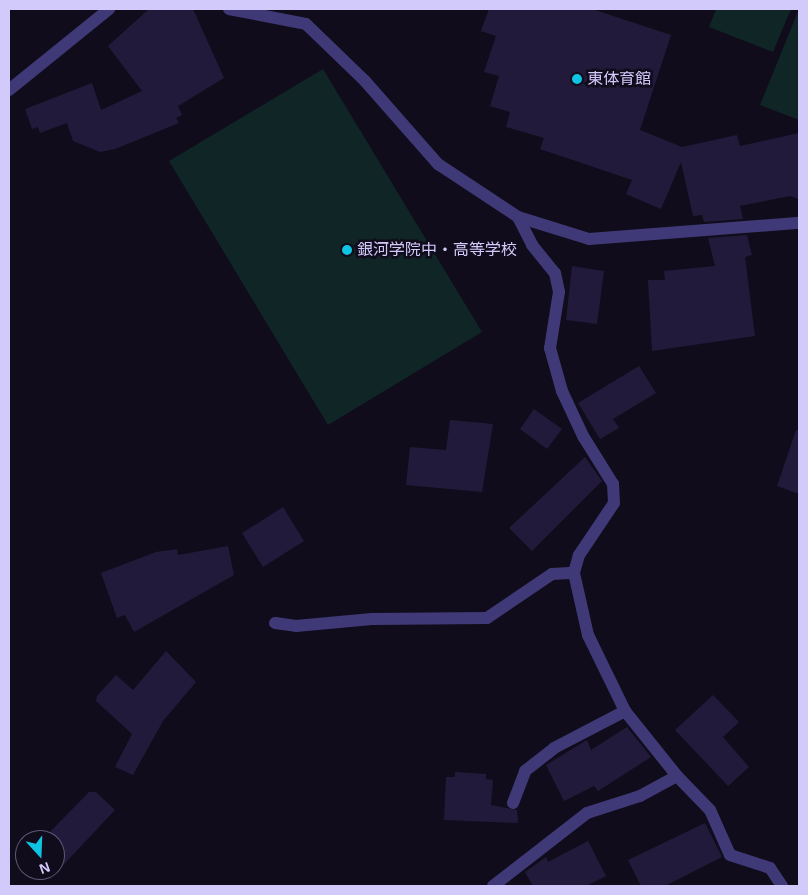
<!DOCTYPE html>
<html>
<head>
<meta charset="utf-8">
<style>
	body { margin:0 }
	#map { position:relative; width:808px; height:895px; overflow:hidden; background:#100c1b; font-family:Arial,"Noto Sans JP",sans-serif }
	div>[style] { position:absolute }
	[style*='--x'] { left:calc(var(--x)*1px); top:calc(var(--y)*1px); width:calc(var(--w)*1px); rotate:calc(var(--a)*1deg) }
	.green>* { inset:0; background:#102525 }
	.building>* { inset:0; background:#221a3b }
	.minor>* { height:12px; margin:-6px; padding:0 6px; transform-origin:6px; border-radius:6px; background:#3f3a77 }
	.dots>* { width:14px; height:14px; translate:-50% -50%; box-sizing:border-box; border:2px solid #100c1b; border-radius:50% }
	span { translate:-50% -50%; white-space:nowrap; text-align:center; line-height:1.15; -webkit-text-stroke:5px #100c1b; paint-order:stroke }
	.poi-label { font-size:16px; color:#d2cafb }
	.left { translate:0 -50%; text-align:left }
	.frame { position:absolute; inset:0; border:10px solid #d2cafb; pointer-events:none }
	.north { position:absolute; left:15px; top:830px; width:50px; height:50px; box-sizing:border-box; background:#100c1b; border:1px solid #5e5875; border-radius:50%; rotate:160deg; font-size:14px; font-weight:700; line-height:20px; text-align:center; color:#d2cafb }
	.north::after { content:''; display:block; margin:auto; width:18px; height:22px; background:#0fc4e2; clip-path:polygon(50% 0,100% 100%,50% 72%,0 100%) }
</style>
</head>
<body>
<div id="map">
	<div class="green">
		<div style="clip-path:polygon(716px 9px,791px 9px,773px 52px,709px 27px)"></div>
		<div style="clip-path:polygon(799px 9px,799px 120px,760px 105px)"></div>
		<div style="clip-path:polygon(323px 69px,482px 332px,328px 425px,169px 161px)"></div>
	</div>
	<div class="building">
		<div style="clip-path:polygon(149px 9px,193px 9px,224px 78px,178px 106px,182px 115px,176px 118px,179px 123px,115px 149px,100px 152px,73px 141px,67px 123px,40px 133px,38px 127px,32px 129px,25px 109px,92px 83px,101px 110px,142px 91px,108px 46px)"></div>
		<div style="clip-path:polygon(489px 9px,592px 9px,671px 35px,640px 130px,682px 147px,737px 135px,740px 146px,799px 133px,799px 199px,790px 196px,740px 206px,743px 219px,704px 222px,702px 215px,693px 216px,681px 162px,661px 209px,626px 194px,632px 180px,540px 149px,544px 138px,506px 127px,510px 112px,490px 106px,499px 76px,484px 72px,496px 36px,481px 31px)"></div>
		<div style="clip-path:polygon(747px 235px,752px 255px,745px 257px,755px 336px,652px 351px,648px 280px,665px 280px,664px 271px,715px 266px,708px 238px)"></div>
		<div style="clip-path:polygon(572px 266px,604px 271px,597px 324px,566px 320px)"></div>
		<div style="clip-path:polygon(639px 366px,656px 393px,613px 419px,619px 428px,600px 439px,578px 403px)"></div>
		<div style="clip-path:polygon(534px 409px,562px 429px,547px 449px,520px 429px)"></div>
		<div style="clip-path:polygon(450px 420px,493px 424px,482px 492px,406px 485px,410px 447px,446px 450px)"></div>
		<div style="clip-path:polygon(796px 430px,799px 431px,799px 494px,777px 486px)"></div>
		<div style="clip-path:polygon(585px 457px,602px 481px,532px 551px,509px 528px)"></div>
		<div style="clip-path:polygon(283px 507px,304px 541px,263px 567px,242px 533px)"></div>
		<div style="clip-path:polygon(228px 546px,234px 575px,134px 632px,125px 615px,117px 618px,101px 573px,156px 552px,177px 549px,178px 555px)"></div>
		<div style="clip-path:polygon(166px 651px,196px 682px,163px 721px,133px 775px,115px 767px,132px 734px,96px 701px,97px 696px,116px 675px,133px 690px)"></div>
		<div style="clip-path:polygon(713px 695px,739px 722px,723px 737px,749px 767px,728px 786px,675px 730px)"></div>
		<div style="clip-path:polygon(627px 727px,651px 757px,598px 791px,594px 786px,564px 801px,546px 765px,587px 740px,591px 750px)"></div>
		<div style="clip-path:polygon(455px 772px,486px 774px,486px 779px,493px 780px,491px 805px,517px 810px,518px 823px,444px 820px,446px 777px,455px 777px)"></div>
		<div style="clip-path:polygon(89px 792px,96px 792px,115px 810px,50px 879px,41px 870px,55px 870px,55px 840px,27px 840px,36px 830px,44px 838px)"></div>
		<div style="clip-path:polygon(705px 823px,722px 857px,665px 886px,641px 886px,628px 860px)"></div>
		<div style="clip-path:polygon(588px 841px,606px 876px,586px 886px,533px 886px,525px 872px,546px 857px,548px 862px)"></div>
	</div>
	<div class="minor">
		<div style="--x:229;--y:9;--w:78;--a:11"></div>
		<div style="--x:306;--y:24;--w:82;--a:44"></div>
		<div style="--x:365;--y:81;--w:111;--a:48.7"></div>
		<div style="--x:438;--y:164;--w:96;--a:33.5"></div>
		<div style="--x:518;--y:217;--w:74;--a:17.2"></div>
		<div style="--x:589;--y:239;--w:211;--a:-4.4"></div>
		<div style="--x:9;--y:90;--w:129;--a:-39"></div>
		<div style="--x:518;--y:217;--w:31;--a:63"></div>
		<div style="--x:532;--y:245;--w:36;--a:51"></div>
		<div style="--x:555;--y:273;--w:19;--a:78"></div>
		<div style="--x:559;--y:292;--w:57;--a:99.1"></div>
		<div style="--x:550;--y:348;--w:45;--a:74.4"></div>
		<div style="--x:562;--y:391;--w:50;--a:65"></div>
		<div style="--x:583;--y:436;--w:57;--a:58"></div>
		<div style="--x:613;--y:484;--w:19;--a:87"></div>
		<div style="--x:614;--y:503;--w:63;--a:123.9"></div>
		<div style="--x:579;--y:555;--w:19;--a:106"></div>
		<div style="--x:574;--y:573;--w:64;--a:77.3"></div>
		<div style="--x:588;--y:635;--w:85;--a:64"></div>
		<div style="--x:625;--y:711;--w:83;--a:51.3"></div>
		<div style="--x:677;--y:776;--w:47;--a:45.9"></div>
		<div style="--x:710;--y:810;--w:49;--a:66"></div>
		<div style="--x:730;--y:855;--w:42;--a:18"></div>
		<div style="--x:770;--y:868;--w:22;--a:56"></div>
		<div style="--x:275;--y:623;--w:21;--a:8"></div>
		<div style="--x:296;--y:626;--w:76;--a:-5.3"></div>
		<div style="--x:372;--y:619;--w:115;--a:-0.5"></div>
		<div style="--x:487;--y:618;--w:78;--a:-34.1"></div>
		<div style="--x:552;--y:574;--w:22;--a:-3"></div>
		<div style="--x:513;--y:803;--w:34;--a:-69"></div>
		<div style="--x:525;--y:771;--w:37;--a:-38"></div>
		<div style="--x:554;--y:748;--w:80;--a:-27.5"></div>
		<div style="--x:493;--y:886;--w:119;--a:-37.8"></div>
		<div style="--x:587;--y:813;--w:56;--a:-17.8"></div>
		<div style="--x:640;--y:796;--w:42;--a:-28.4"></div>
	</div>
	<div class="dots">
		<div style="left:577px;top:79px;background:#0fc4e2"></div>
		<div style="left:347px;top:250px;background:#0fc4e2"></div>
	</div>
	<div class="poi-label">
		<span class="left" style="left:587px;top:79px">東体育館</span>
		<span class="left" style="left:357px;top:250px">銀河学院中・高等学校</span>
	</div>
	<div class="frame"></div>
	<div class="north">N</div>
</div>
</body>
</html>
